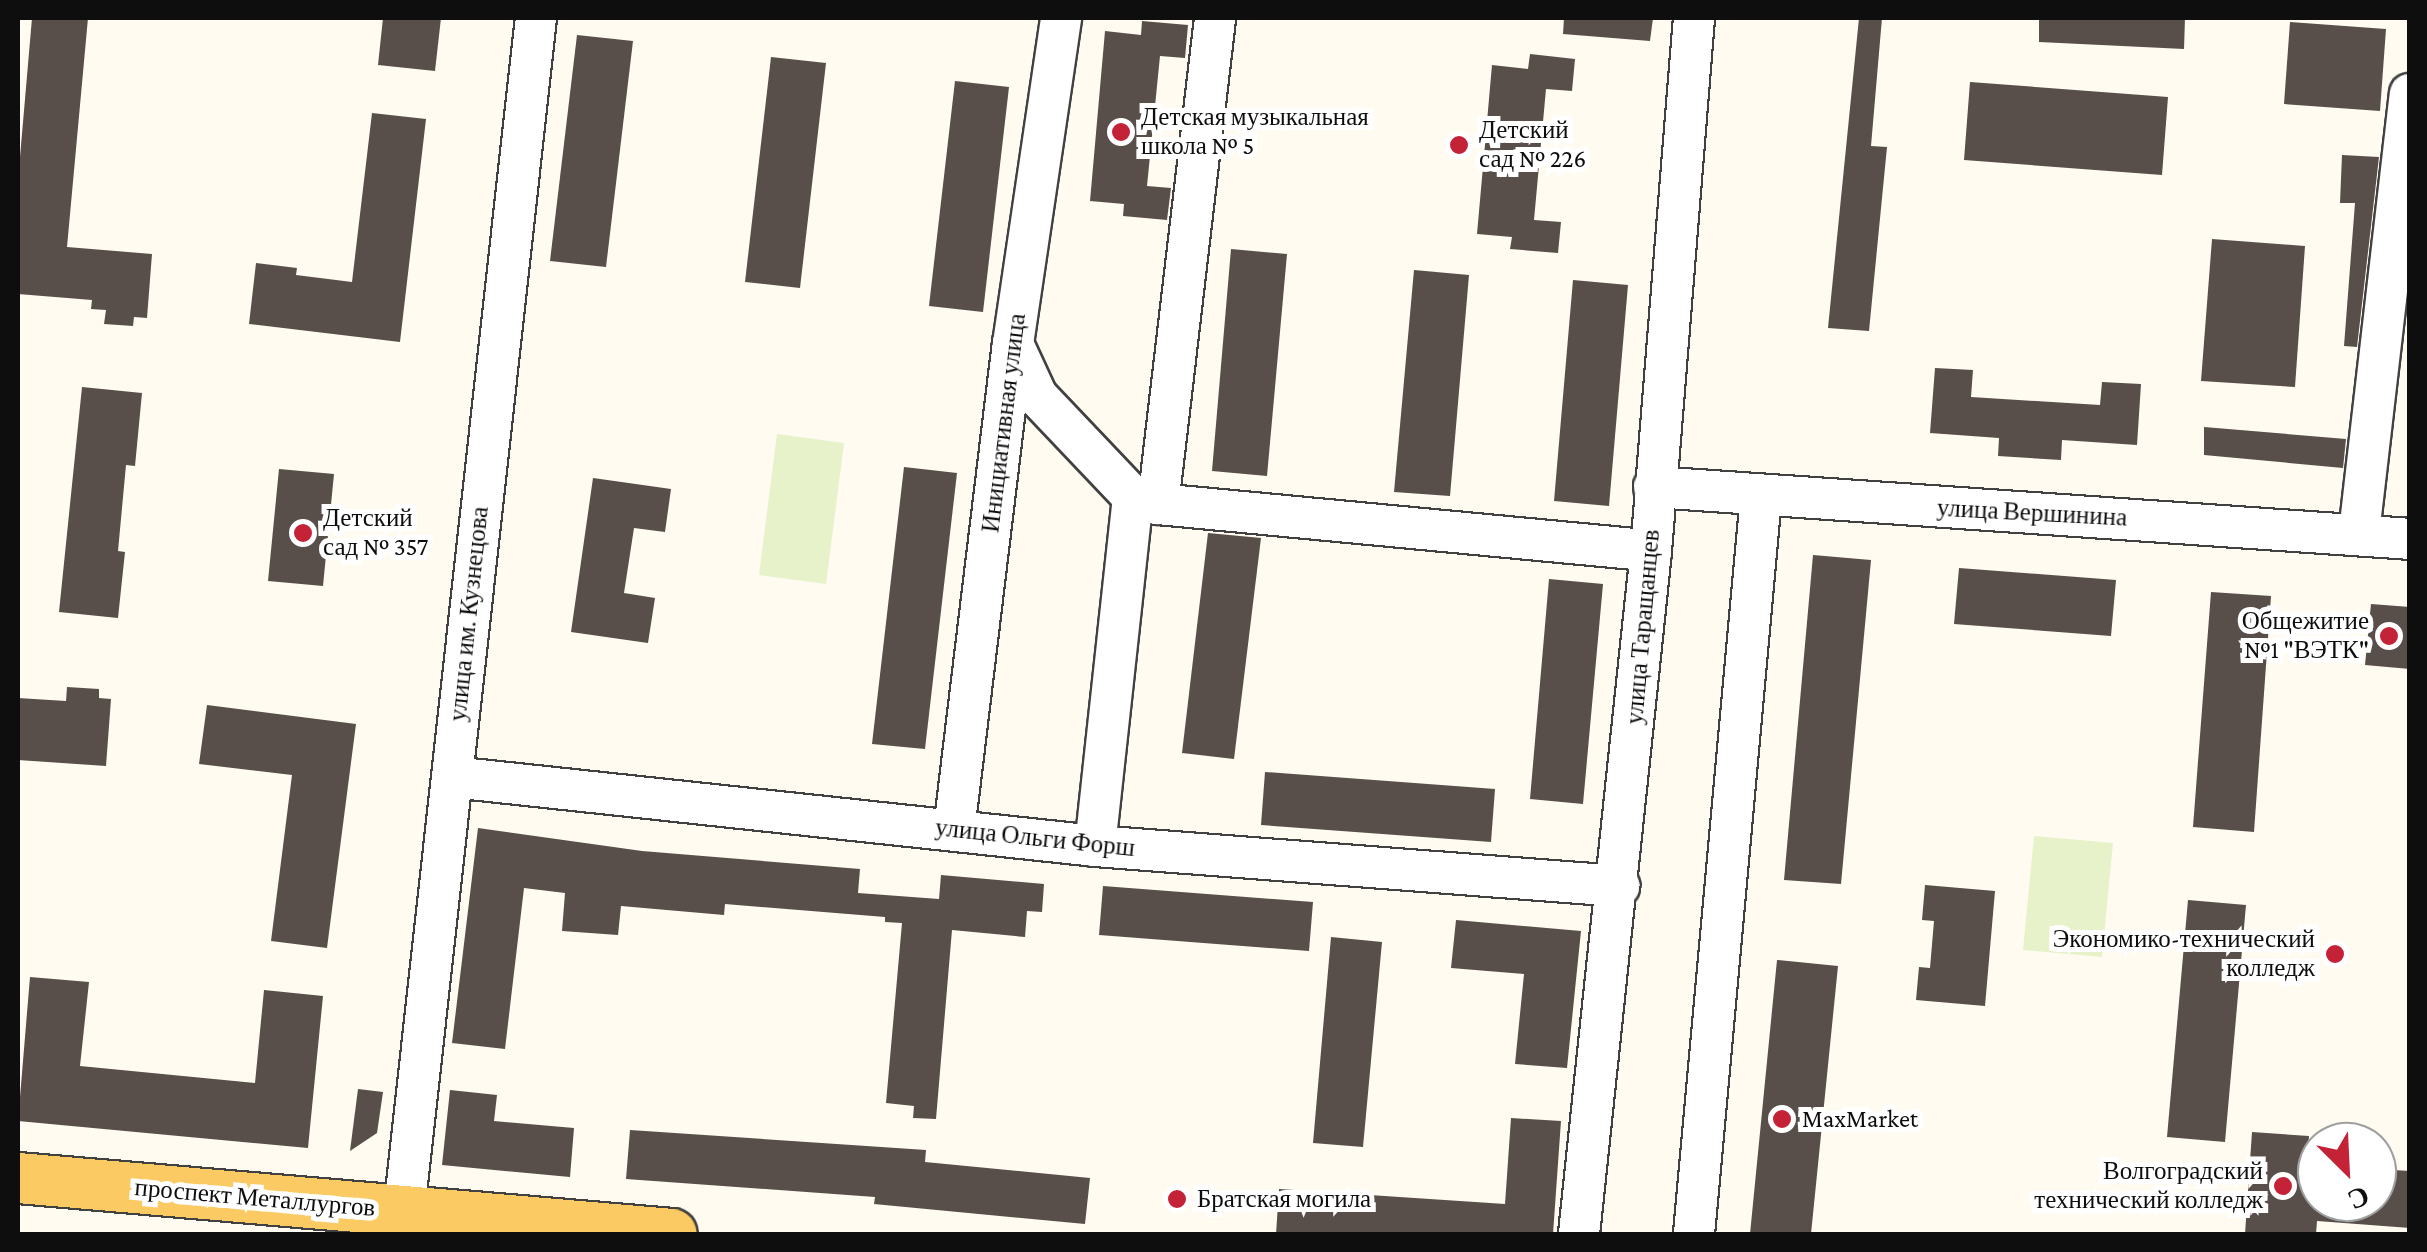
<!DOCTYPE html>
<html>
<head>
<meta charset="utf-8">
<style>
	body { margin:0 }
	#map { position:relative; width:2427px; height:1252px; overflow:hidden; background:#fffbf0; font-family:"Crimson Pro",serif }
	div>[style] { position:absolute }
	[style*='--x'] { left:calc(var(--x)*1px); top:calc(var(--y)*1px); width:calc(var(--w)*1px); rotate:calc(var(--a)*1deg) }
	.pitch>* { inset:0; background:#e7f2ca }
	.building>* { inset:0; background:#584e4a }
	.roads { filter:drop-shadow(2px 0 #414141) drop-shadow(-2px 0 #414141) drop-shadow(0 2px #414141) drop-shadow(0 -2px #414141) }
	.minor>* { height:40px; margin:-20px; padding:0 20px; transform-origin:20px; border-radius:20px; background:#fff }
	.major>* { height:50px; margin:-25px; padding:0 25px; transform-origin:25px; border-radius:25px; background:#fcca63 }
	.dots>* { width:28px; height:28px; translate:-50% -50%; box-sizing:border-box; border:5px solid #fff; border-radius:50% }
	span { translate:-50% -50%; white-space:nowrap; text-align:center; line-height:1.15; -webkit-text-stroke:10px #fff; paint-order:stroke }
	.poi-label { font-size:25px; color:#0e0e0e }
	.left { translate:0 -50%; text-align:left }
	.right { translate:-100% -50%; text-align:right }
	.street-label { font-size:25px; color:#0e0e0e }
	.frame { position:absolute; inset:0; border:20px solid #0e0e0e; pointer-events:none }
	.north { position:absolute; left:2297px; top:1122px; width:100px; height:100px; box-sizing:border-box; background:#fff; border:2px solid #9f9f9f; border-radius:50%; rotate:156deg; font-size:28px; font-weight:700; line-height:40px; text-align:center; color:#0e0e0e }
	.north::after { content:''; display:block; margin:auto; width:35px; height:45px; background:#c32237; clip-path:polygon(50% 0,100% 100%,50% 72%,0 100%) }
</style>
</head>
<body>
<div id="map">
	<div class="pitch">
		<div style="clip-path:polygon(777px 434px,844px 443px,826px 584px,759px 575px)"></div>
		<div style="clip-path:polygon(2034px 836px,2113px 843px,2102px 957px,2023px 950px)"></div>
	</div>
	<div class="building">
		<div style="clip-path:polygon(32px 18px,88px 18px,67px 247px,152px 254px,147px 318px,134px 317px,133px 326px,104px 324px,106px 310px,91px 309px,92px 300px,18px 294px,18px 180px)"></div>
		<div style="clip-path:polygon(383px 18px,441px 18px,435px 71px,378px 65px)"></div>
		<div style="clip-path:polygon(1564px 18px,1653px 18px,1650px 41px,1563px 34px)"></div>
		<div style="clip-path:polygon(1859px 18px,1882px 18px,1871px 146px,1887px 147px,1869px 331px,1828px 328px)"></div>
		<div style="clip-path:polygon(2039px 18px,2185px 18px,2184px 49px,2039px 42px)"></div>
		<div style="clip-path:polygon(1142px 21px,1188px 25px,1185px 58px,1160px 56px,1147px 186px,1171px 188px,1167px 220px,1123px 216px,1124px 204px,1090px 201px,1105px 31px,1141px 35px)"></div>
		<div style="clip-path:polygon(2290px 22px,2386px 29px,2380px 111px,2284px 104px)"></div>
		<div style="clip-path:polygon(577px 35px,633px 41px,606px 267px,550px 261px)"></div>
		<div style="clip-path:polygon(1530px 54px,1575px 59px,1572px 91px,1546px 89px,1534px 220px,1561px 222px,1558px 253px,1510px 249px,1512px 237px,1477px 234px,1492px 65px,1528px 69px)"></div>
		<div style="clip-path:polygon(771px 57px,826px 63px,800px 288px,745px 282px)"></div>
		<div style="clip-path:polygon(955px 81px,1009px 87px,983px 312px,929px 306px)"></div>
		<div style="clip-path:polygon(1970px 82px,2168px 97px,2162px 175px,1964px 160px)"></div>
		<div style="clip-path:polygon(372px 113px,426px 119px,400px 342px,249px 324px,256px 263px,297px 268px,296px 275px,352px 282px)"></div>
		<div style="clip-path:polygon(2342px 155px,2379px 157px,2357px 347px,2344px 346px,2355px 203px,2340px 203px)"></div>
		<div style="clip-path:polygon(2212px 239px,2305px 246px,2295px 387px,2201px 381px)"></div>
		<div style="clip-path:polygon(1231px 249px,1287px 254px,1267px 476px,1212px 471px)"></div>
		<div style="clip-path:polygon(1414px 270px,1469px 275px,1450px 496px,1394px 492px)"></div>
		<div style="clip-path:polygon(1573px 280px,1628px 285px,1609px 506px,1554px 501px)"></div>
		<div style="clip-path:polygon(1935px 368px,1973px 370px,1971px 397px,2100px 405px,2102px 382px,2141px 384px,2137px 445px,2062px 440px,2061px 460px,1998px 456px,1999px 438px,1930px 433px)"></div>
		<div style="clip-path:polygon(82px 387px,142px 393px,135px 466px,126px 465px,118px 551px,125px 552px,118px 618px,59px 612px)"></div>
		<div style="clip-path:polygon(2204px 427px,2346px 439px,2343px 468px,2204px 455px)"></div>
		<div style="clip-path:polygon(904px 467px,957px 473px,925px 749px,872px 744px)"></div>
		<div style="clip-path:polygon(279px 469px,334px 474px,323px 586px,268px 581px)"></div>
		<div style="clip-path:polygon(593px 478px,671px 489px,665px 532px,634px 528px,624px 593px,655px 598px,648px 643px,571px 632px)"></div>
		<div style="clip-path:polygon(1208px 533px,1261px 538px,1234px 759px,1182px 753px)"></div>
		<div style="clip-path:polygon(1813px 555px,1871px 560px,1841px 884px,1784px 880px)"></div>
		<div style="clip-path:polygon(1959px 568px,2116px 580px,2111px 636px,1954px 624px)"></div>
		<div style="clip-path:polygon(1549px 579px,1603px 584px,1583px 804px,1530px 799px)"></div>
		<div style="clip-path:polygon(2211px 592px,2271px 596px,2254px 832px,2193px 827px)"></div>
		<div style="clip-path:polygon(2371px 604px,2410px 607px,2410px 669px,2365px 665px)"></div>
		<div style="clip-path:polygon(67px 687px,99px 689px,99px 698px,111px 699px,106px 766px,18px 760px,18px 698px,66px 701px)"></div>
		<div style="clip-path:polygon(207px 705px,356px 724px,327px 948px,271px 941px,292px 775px,199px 764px)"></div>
		<div style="clip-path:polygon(1265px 772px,1495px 789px,1491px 842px,1261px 825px)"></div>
		<div style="clip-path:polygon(478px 828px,642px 851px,860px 869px,858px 893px,939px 899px,941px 875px,1044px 884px,1042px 912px,1027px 911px,1025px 937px,952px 930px,936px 1119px,913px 1118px,914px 1106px,886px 1103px,902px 923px,885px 922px,885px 917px,725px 904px,724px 915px,621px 906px,618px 935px,562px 931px,565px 893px,524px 888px,505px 1049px,452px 1043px)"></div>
		<div style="clip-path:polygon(1925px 885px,1995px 891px,1985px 1006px,1916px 1000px,1919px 967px,1930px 968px,1934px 921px,1922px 920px)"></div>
		<div style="clip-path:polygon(1103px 886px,1313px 902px,1309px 951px,1099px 935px)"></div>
		<div style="clip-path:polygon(2188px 900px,2246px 905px,2225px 1142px,2167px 1137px)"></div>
		<div style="clip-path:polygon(1456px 920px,1581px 931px,1567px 1068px,1515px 1064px,1524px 974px,1451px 968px)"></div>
		<div style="clip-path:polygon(1331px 937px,1382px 942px,1363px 1147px,1313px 1143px)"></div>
		<div style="clip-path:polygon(1777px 960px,1838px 966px,1811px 1234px,1750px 1234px)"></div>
		<div style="clip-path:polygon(30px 977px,89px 982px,80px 1066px,255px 1083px,264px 990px,323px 996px,308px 1148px,18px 1121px)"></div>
		<div style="clip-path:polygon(358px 1089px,383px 1092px,377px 1133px,350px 1151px)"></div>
		<div style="clip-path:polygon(450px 1090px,497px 1095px,494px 1121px,574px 1128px,570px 1177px,442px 1165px)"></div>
		<div style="clip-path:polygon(1511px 1118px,1561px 1121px,1553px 1234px,1276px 1234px,1279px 1189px,1505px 1204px)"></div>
		<div style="clip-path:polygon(630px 1130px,926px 1150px,925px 1162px,1090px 1178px,1085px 1224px,874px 1204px,875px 1197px,626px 1179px)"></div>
		<div style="clip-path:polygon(2252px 1132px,2309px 1136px,2307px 1164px,2317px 1165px,2317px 1202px,2377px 1202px,2377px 1169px,2410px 1171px,2410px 1228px,2317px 1221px,2316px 1234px,2245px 1234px)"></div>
	</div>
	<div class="roads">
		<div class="minor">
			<div style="--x:1013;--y:344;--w:57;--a:65.2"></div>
			<div style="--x:1037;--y:396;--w:139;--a:46.5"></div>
			<div style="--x:1133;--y:497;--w:351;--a:96.2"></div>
			<div style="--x:1654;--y:487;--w:758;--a:3.93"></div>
			<div style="--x:1133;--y:497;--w:26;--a:16"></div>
			<div style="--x:1158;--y:504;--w:495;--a:5.4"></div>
			<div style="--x:1158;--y:504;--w:489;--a:-83.3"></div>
			<div style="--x:2359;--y:533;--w:442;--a:-83.4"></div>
			<div style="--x:452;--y:777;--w:647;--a:6.12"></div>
			<div style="--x:1095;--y:846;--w:526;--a:4.37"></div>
			<div style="--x:954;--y:830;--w:490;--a:-83.1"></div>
			<div style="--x:1013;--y:344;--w:330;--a:-81.6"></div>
			<div style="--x:404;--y:1211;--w:1200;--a:-83.69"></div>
			<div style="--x:1579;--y:1234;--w:687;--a:-83.98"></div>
			<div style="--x:1651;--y:551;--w:535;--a:-85.39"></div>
			<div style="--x:1694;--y:1234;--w:741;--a:-84.81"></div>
		</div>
		<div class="major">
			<div style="--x:18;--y:1178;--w:656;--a:4.89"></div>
		</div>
	</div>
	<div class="dots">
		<div style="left:1121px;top:132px;background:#c32237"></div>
		<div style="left:1459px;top:145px;background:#c32237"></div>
		<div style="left:303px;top:533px;background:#c32237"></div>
		<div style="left:2389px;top:636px;background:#c32237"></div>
		<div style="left:2335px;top:954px;background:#c32237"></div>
		<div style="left:1782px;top:1119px;background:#c32237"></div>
		<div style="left:2283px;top:1186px;background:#c32237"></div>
		<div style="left:1177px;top:1199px;background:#c32237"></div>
	</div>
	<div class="poi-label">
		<span class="left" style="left:1141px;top:132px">Детская музыкальная<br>школа № 5</span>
		<span class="left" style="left:1479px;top:145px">Детский<br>сад № 226</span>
		<span class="left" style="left:323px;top:533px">Детский<br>сад № 357</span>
		<span class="right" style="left:2369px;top:636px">Общежитие<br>№1 "ВЭТК"</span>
		<span class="right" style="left:2315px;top:954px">Экономико-технический<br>колледж</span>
		<span class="left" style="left:1802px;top:1119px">MaxMarket</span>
		<span class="right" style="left:2263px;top:1186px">Волгоградский<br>технический колледж</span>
		<span class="left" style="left:1197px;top:1199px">Братская могила</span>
	</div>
	<div class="street-label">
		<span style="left:1004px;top:423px;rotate:-83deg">Инициативная улица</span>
		<span style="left:2032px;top:513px;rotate:3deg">улица Вершинина</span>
		<span style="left:469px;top:614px;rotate:-84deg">улица им. Кузнецова</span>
		<span style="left:1643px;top:627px;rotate:-85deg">улица Таращанцев</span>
		<span style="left:1035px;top:838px;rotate:6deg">улица Ольги Форш</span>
		<span style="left:255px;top:1198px;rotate:5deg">проспект Металлургов</span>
	</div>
	<div class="frame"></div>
	<div class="north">С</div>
</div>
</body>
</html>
